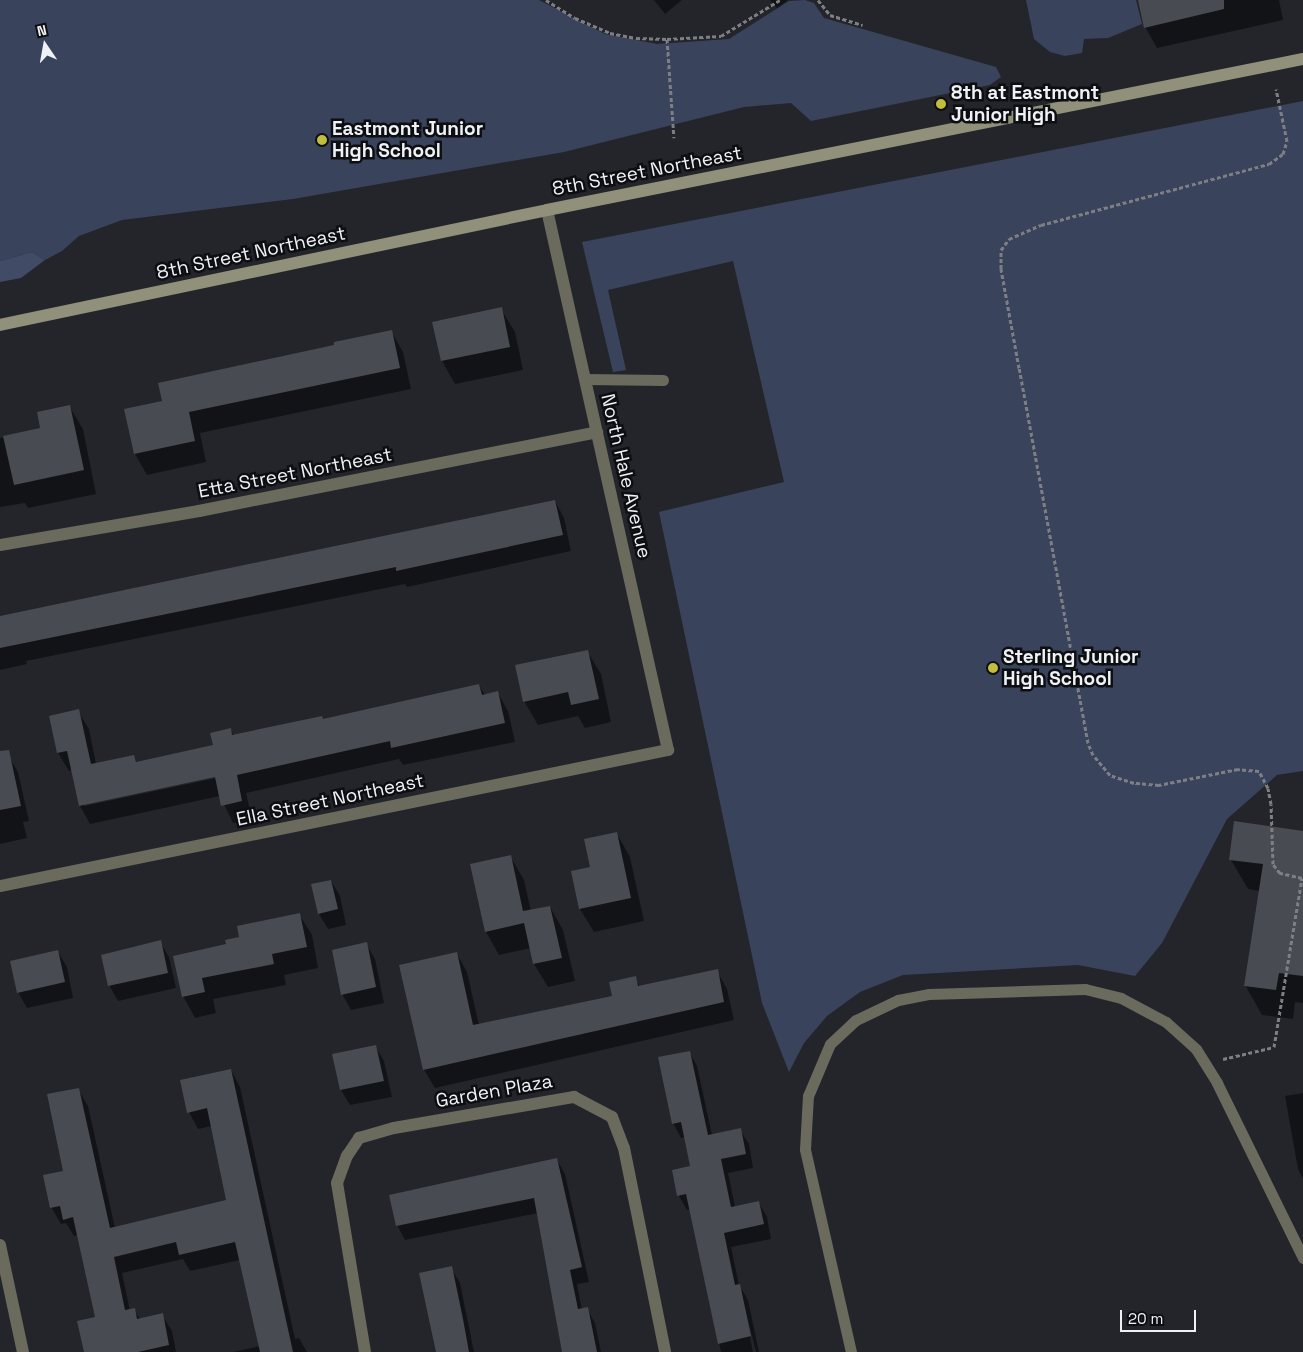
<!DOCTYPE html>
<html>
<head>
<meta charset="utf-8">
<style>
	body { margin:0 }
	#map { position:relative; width:1303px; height:1352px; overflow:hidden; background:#23252b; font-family:"Space Grotesk",sans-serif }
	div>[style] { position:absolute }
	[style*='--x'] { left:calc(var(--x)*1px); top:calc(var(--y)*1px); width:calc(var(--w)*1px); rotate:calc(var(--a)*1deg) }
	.green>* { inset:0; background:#3a435c }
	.forest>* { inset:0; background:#414b65 }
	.shadow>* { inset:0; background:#0007 }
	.building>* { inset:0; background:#494b52 }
	.path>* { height:3px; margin-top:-1.5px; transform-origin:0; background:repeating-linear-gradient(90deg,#7d7f85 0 4px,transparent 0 6.5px) }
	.lane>* { height:11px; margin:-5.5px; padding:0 5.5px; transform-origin:5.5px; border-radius:5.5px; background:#6a6a5d }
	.street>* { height:12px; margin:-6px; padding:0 6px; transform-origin:6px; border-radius:6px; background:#6a6a5d }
	.secondary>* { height:12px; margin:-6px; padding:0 6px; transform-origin:6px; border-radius:6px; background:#91917b }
	.dots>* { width:14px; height:14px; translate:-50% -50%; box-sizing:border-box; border:2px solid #0d0e11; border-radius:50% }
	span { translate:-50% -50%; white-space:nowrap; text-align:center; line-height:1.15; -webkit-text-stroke:5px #0d0e11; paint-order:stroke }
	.poi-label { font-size:19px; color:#eff1f5; font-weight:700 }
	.left { translate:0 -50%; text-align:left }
	.street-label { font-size:19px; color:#eff1f5 }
	.north { position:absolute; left:20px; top:20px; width:50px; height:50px; -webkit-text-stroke:4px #0d0e11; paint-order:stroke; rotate:348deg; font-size:14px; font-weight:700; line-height:20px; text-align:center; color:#eff1f5 }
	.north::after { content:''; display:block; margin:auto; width:18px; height:22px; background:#eff1f5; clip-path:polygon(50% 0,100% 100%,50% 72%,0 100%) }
	.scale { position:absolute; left:1120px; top:1310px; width:76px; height:22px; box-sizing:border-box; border:2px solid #eff1f5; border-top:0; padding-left:6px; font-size:15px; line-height:18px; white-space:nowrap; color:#eff1f5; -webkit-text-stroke:4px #0d0e11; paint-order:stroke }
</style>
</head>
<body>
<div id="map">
	<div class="green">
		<div style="clip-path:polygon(0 0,539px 0,605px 34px,657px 44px,729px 39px,789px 1px,805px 0,814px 3px,824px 18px,996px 67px,1001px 77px,990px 85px,811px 121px,791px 103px,744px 107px,564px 152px,293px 199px,122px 220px,79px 236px,62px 251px,45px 260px,32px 252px,0 261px)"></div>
		<div style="clip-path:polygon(1026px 0,1136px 0,1142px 24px,1108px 38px,1084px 39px,1082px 53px,1065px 56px,1050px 52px,1034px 39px)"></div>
		<div style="clip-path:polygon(1303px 101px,1303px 771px,1277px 775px,1227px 819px,1162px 943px,1135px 976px,1078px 965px,903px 975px,860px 992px,827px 1016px,804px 1043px,789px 1072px,762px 1003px,659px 512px,784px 482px,733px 261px,608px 290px,626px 370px,613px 372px,582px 242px)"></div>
	</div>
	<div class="forest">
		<div style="clip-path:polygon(32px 252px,45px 260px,21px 278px,0 282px,0 261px)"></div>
	</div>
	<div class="shadow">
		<div style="clip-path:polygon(654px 0,682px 0,665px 14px)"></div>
		<div style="clip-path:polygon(770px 0,788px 0,777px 8px)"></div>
		<div style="clip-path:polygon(1139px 0,1279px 0,1283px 20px,1157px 48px,1145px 27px)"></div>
		<div style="clip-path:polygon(501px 309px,515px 332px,523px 370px,455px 384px,442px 361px,434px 323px)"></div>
		<div style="clip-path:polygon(391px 331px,403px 352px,411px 389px,200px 433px,206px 462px,147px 475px,135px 454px,163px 402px)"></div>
		<div style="clip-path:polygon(69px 406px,83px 429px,96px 494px,28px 508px,25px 503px,0 507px,0 438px,42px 429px)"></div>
		<div style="clip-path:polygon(555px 501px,564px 518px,571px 551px,407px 587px,405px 584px,26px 661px,27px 664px,0 670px,0 617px)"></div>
		<div style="clip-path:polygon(587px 651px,601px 674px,611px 722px,585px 728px,578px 716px,538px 725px,524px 701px)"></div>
		<div style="clip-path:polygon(evenodd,479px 685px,485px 695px,498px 693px,508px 711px,515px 742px,403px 765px,399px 759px,246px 793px,252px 819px,233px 823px,220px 796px,90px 824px,80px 806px,72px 770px,69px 771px,58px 753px,78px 711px,89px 729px,96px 764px,134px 756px,137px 763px,214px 746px,230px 729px,234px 736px,324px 721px,479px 685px,221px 774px,221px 777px,84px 806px,84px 804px,221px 774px)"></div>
		<div style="clip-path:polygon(9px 757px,18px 772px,29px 821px,23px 822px,27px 838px,0 844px,0 759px)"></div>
		<div style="clip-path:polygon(1303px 833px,1303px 1003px,1295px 1002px,1293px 1019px,1262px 1015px,1245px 985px,1260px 891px,1248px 889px,1231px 860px)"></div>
		<div style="clip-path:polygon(617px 834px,630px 857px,644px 921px,594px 932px,580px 909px,572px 872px,592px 868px)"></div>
		<div style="clip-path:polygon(510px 856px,524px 880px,531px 911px,550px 907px,563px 930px,575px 981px,548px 987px,534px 964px,531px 948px,499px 955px,486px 932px)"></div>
		<div style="clip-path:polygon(331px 881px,340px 896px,346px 925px,328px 929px,319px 914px)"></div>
		<div style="clip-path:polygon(299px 914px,312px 935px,318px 968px,284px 975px,286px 985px,213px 999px,216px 1013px,195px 1018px,183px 996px,227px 945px)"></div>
		<div style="clip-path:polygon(160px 942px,169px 957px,176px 988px,118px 1001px,109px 985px)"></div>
		<div style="clip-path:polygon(366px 944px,375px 959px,384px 1003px,351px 1010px,342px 994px)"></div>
		<div style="clip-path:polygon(58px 952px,67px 967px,73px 998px,27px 1008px,18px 992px)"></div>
		<div style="clip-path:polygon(457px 954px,467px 972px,479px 1025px,614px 997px,635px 978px,640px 987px,717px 971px,727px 989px,734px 1020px,435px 1088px,424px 1070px,400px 966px)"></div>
		<div style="clip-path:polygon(375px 1046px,384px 1061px,392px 1097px,350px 1105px,341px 1090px,334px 1055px)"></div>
		<div style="clip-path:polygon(689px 1052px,697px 1066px,712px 1135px,740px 1130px,749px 1144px,753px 1168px,728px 1173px,735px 1207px,759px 1203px,767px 1217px,771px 1239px,731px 1247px,739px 1285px,748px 1300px,759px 1352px,756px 1352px,742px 1297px,753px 1352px,721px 1352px,690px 1209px,687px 1210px,679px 1196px,692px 1167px,686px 1137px,681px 1138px,673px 1123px)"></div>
		<div style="clip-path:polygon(231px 1070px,240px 1087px,295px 1339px,299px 1338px,307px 1352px,233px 1352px,260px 1346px,240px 1260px,190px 1271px,183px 1259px,122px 1273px,130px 1311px,134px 1310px,140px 1319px,162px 1315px,172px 1331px,176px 1352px,85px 1352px,96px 1318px,78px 1235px,74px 1236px,66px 1223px,61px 1224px,51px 1207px,64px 1171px,78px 1089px,88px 1106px,115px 1228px,228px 1201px,212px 1126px,198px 1129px,189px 1112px)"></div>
		<div style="clip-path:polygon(1303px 1093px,1303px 1179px,1298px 1169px,1285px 1096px)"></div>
		<div style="clip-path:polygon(557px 1160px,565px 1174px,589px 1282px,577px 1284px,582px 1310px,587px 1309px,595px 1323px,601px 1352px,564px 1352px,538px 1213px,405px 1240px,397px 1225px)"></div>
		<div style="clip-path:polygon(451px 1268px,460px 1283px,474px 1352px,437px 1352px)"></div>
	</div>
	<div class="building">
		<div style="clip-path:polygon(1138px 0,1224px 0,1224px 9px,1144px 28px)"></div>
		<div style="clip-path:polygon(502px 307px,510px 347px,441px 361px,432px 322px)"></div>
		<div style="clip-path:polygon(392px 330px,400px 368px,189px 412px,195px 441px,134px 454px,124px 409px,162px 401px,158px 383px,334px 345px,334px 342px)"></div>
		<div style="clip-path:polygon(70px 405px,84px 470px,14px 485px,3px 436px,40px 428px,37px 412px)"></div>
		<div style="clip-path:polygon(555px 500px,563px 535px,396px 571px,396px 567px,0 648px,0 616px)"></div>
		<div style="clip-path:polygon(588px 650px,599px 699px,571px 705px,568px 692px,523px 702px,515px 665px)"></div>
		<div style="clip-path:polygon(479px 684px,482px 695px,498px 691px,505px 723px,391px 748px,390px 741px,237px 775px,242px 801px,221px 806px,215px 777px,79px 806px,67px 751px,57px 753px,49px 716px,79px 709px,91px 764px,134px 755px,136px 762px,213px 745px,210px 733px,231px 728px,232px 735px,322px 716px,323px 719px)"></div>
		<div style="clip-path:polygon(9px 750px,21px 806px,0 810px,0 751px)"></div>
		<div style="clip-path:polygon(1234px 821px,1303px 831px,1303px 976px,1279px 973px,1276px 990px,1244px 986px,1263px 864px,1229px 860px)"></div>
		<div style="clip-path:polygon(617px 832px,631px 898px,579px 909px,571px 871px,590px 867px,584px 839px)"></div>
		<div style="clip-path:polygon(511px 855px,523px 911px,550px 906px,562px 958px,533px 964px,524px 923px,485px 932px,470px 864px)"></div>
		<div style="clip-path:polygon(331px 880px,338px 909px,318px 914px,311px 884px)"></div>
		<div style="clip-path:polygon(300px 913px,307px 947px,272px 954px,274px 964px,202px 978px,205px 992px,182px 997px,173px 956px,226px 944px,225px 940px,239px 937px,237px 926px)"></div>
		<div style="clip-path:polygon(161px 940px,168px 973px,108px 986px,101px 955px)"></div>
		<div style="clip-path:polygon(367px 942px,376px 987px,341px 995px,332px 950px)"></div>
		<div style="clip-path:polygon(58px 950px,65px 982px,17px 993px,10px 961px)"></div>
		<div style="clip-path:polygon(457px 952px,473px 1025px,612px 996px,609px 982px,636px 976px,638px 986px,718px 969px,724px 1002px,423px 1070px,399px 965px)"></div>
		<div style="clip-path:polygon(376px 1045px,384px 1081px,340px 1090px,332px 1054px)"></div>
		<div style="clip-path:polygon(690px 1051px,708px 1135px,741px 1128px,746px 1154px,721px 1159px,731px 1207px,759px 1201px,764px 1224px,724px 1233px,735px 1285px,740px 1284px,751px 1336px,718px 1344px,686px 1194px,677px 1196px,672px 1170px,690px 1166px,681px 1122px,672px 1124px,658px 1057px)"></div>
		<div style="clip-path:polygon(231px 1069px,293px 1352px,260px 1352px,235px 1242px,179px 1255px,176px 1242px,114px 1257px,125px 1310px,135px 1308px,137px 1319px,163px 1313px,169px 1345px,138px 1352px,84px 1352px,77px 1321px,95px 1317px,73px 1217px,63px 1220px,60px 1206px,50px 1208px,43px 1175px,63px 1171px,47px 1094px,79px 1088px,110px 1228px,226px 1200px,207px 1108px,187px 1113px,180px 1080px)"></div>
		<div style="clip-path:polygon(557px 1158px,582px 1267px,570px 1270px,578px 1309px,588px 1307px,597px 1352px,562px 1352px,534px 1198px,396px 1226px,389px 1195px)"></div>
		<div style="clip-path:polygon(452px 1266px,463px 1319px,469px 1352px,436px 1352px,419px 1273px)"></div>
	</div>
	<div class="path">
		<div style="--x:546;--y:0;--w:34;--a:32"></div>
		<div style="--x:575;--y:18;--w:38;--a:23"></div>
		<div style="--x:610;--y:33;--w:26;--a:11"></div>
		<div style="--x:636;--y:38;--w:31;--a:2"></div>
		<div style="--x:667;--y:39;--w:54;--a:-3.2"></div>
		<div style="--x:721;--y:36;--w:69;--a:-31.4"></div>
		<div style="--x:818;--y:0;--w:19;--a:51"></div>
		<div style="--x:830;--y:15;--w:34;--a:17"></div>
		<div style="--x:667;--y:39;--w:99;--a:86"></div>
		<div style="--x:1223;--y:1059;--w:52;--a:-13.2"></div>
		<div style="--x:1274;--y:1047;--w:171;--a:-80.6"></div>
		<div style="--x:1302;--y:878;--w:23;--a:-167"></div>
		<div style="--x:1280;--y:873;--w:11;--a:-128"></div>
		<div style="--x:1273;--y:864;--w:60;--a:-91.9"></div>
		<div style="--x:1271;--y:804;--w:16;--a:-101"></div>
		<div style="--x:1268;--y:788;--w:19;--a:-118"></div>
		<div style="--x:1259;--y:771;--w:21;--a:-175"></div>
		<div style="--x:1238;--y:769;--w:81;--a:168.6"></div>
		<div style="--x:1159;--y:785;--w:25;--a:-175"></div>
		<div style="--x:1134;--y:783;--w:25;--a:-162"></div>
		<div style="--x:1110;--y:775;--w:26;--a:-130"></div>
		<div style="--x:1093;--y:755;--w:13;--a:-113"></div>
		<div style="--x:1088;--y:743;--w:381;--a:-100.4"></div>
		<div style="--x:1019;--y:368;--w:101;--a:-100.3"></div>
		<div style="--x:1001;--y:269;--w:19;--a:-90"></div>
		<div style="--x:1001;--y:250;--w:14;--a:-54"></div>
		<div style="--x:1009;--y:239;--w:35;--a:-24"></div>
		<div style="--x:1041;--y:225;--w:236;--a:-15"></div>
		<div style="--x:1269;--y:164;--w:17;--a:-36"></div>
		<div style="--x:1283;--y:154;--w:14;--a:-73"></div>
		<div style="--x:1287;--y:141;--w:53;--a:-101.9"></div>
	</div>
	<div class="lane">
		<div style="--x:585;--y:379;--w:78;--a:0.7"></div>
		<div style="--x:851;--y:1352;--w:208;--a:-102.8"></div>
		<div style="--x:805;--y:1149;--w:53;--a:-86.8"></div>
		<div style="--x:808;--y:1096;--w:56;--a:-67.1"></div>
		<div style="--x:830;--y:1044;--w:35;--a:-43"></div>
		<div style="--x:856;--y:1020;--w:47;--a:-25.5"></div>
		<div style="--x:898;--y:1000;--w:32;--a:-11"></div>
		<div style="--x:929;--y:994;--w:156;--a:-1.8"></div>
		<div style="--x:1085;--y:989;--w:37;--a:14"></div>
		<div style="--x:1121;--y:998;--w:51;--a:28.1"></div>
		<div style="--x:1166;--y:1022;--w:40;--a:42"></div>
		<div style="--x:1196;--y:1049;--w:40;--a:58"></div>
		<div style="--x:1217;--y:1083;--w:195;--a:63.8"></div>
	</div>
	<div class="street">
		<div style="--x:0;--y:545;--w:202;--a:-9.7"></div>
		<div style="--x:199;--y:511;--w:406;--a:-11.2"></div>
		<div style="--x:0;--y:886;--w:682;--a:-11.51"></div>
		<div style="--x:668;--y:750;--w:553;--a:-102.63"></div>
		<div style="--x:0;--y:1245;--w:109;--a:77.9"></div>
		<div style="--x:365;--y:1352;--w:171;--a:-99.4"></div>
		<div style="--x:337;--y:1183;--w:29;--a:-70"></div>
		<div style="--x:347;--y:1156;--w:22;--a:-56"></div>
		<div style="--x:359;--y:1138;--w:36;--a:-16"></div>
		<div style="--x:394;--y:1128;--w:183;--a:-9.8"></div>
		<div style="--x:574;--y:1097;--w:43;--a:27.8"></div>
		<div style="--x:612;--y:1117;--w:33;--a:69"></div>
		<div style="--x:624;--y:1148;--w:208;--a:78.6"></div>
	</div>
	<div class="secondary">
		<div style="--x:0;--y:325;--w:559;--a:-11.87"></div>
		<div style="--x:547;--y:210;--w:771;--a:-11.3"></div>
	</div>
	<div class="dots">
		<div style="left:941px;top:104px;background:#c2bd3f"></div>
		<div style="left:322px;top:140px;background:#c2bd3f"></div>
		<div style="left:993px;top:668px;background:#c2bd3f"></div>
	</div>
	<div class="poi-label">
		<span class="left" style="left:951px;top:104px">8th at Eastmont<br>Junior High</span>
		<span class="left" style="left:332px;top:140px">Eastmont Junior<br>High School</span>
		<span class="left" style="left:1003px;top:668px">Sterling Junior<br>High School</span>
	</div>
	<div class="street-label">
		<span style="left:647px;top:171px;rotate:-11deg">8th Street Northeast</span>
		<span style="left:251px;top:253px;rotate:-12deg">8th Street Northeast</span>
		<span style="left:295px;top:473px;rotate:-11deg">Etta Street Northeast</span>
		<span style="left:626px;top:476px;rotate:77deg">North Hale Avenue</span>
		<span style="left:330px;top:800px;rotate:-12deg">Ella Street Northeast</span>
		<span style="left:494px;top:1091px;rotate:-10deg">Garden Plaza</span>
	</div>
	<div class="north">N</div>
	<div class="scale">20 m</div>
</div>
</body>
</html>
